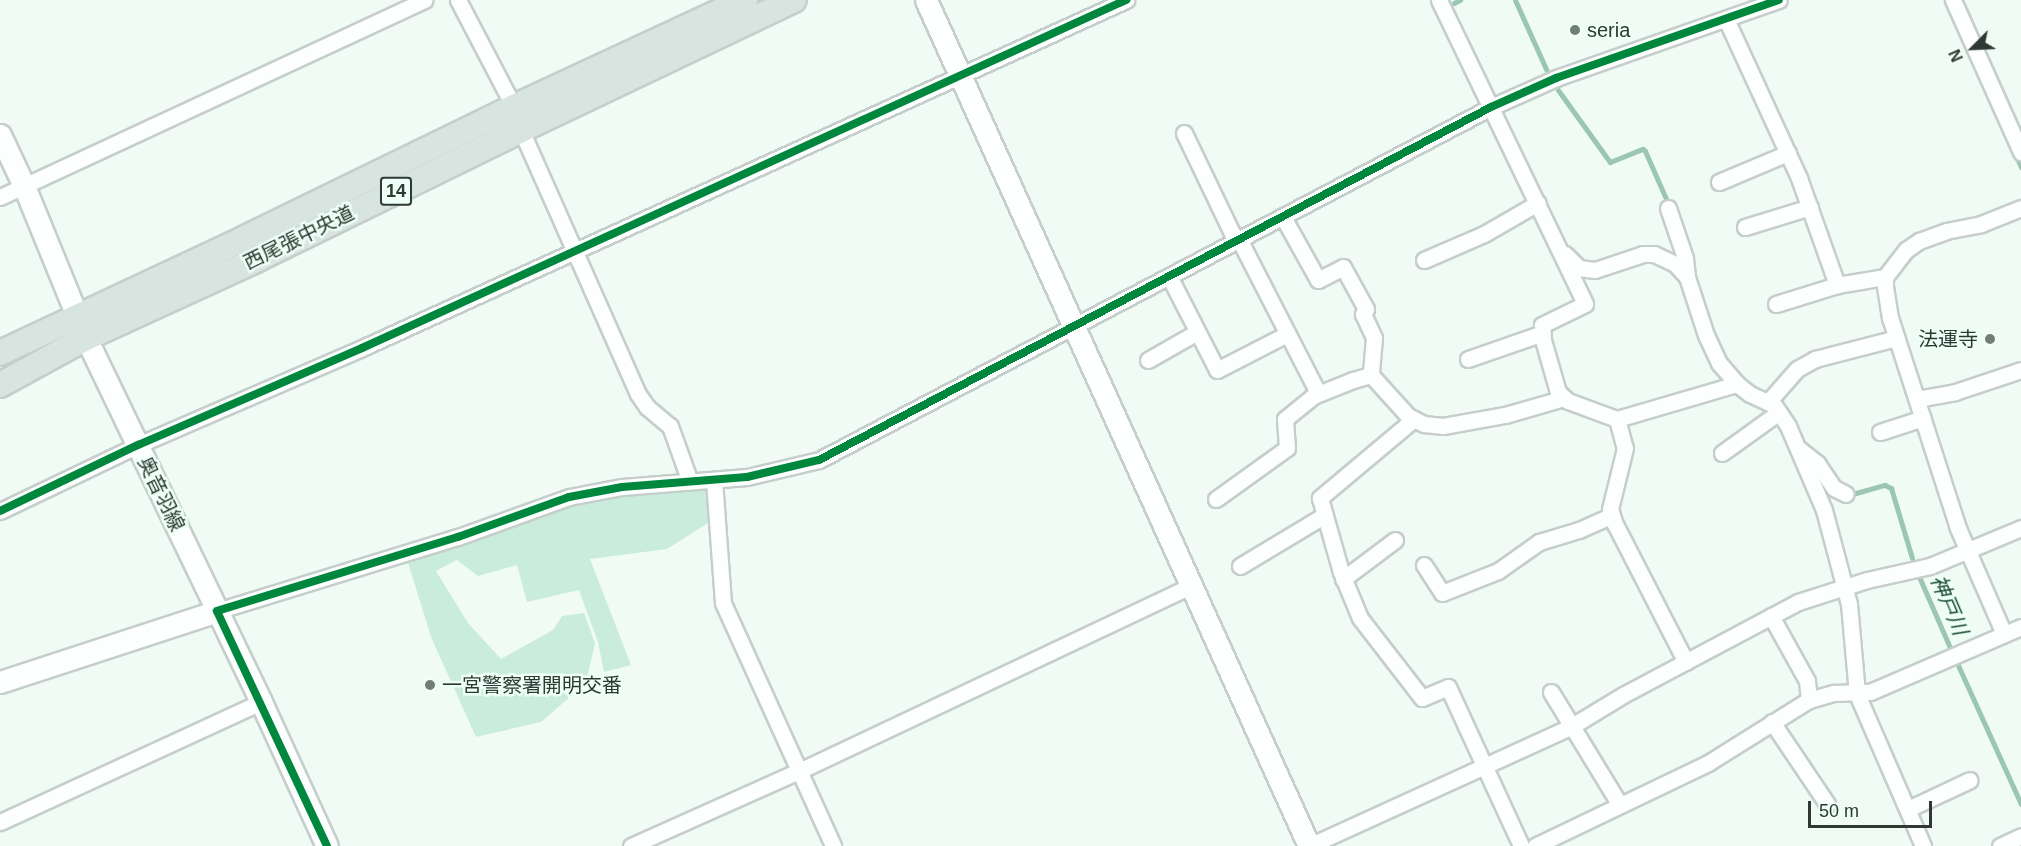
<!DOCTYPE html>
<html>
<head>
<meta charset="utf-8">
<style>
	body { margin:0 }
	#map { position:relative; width:2021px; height:846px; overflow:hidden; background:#f1fbf6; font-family:Arial,"Noto Sans JP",sans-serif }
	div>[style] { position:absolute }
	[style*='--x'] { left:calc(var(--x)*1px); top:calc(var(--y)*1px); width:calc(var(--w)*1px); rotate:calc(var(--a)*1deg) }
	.green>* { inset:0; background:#caecdc }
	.stream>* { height:5px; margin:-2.5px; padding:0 2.5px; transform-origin:2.5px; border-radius:2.5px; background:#9ac6b2 }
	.roads { filter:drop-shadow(2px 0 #c5ceca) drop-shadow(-2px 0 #c5ceca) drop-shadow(0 2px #c5ceca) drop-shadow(0 -2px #c5ceca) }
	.street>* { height:15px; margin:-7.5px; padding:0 7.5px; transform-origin:7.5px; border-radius:7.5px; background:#fdfefe }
	.secondary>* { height:21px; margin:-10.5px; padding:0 10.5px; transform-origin:10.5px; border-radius:10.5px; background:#fdfefe }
	.primary>* { height:24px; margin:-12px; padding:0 12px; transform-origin:12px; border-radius:12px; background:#d8e4e0 }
	.cycleway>* { height:8px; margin:-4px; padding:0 4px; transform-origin:4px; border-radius:4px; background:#00873e }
	.dots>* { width:16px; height:16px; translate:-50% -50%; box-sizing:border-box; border:3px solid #edfff6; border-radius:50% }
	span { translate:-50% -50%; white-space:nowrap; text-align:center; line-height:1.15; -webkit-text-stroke:5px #edfff6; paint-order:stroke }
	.shield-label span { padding:2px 4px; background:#edfff6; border:2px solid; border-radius:4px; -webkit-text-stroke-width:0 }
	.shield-label { font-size:18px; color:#2e3934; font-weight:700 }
	.poi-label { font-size:20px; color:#2e3934 }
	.left { translate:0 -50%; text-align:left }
	.right { translate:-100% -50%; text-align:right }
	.street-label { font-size:20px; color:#2e3934 }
	.water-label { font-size:21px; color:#194936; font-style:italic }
	.north { position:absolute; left:1943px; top:18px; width:60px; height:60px; -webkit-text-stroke:4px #edfff6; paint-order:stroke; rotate:246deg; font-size:16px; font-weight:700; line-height:24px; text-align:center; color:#2e3934 }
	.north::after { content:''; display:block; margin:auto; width:21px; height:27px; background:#2e3934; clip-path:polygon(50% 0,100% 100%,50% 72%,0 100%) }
	.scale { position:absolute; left:1808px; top:801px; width:124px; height:27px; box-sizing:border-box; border:3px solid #2e3934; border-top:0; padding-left:8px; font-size:18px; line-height:21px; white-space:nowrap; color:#2e3934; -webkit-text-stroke:4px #edfff6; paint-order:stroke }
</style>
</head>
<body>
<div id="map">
	<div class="green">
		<div style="clip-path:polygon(714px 480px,716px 518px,667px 549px,590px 559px,631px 665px,604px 672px,598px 642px,579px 590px,527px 602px,517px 565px,478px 576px,457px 560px,436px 571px,468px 623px,501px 659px,553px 630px,562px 616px,584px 613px,595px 643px,586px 683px,541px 722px,476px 737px,431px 637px,405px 553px,569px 497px)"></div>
	</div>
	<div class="stream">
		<div style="--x:1515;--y:0;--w:76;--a:65.8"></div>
		<div style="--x:1454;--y:3;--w:7;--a:-27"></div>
		<div style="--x:1558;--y:90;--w:89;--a:54.2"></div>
		<div style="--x:1610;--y:162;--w:35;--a:-22"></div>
		<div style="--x:1643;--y:149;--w:3;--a:45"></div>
		<div style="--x:1645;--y:151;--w:55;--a:66.3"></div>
		<div style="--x:2014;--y:152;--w:17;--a:65"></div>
		<div style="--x:1849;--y:495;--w:37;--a:-16"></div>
		<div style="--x:1885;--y:485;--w:7;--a:27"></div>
		<div style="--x:1891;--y:488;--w:73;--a:73.3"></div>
		<div style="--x:1917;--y:572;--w:85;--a:66.4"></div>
		<div style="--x:1957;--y:663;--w:155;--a:65.6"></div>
	</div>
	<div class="roads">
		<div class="street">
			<div style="--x:458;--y:0;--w:121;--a:62.4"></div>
			<div style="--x:1439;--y:0;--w:337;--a:64.3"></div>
			<div style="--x:1585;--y:304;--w:48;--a:154"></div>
			<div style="--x:1542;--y:325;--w:15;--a:86"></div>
			<div style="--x:1543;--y:340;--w:54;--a:73.9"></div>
			<div style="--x:1558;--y:392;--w:13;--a:42"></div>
			<div style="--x:1568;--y:401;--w:52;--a:20.2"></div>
			<div style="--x:1617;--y:419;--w:30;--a:75"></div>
			<div style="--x:1625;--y:448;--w:63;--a:103.8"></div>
			<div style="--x:1610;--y:509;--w:16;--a:72"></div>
			<div style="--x:1615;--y:524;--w:155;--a:62.8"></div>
			<div style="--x:1953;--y:0;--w:167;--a:65.9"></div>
			<div style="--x:1726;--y:19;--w:175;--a:65.3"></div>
			<div style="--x:1799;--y:178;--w:114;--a:70.4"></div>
			<div style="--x:521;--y:130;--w:289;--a:66.1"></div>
			<div style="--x:638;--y:394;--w:16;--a:55"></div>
			<div style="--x:647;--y:407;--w:30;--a:40"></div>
			<div style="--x:670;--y:426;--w:59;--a:70.3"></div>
			<div style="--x:1184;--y:133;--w:111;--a:64.4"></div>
			<div style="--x:1232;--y:233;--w:11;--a:45"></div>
			<div style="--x:1240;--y:241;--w:171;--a:62.8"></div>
			<div style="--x:1719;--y:182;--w:75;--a:-22.8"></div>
			<div style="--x:0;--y:197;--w:468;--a:-24.9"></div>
			<div style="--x:1668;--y:208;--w:53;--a:71.2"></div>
			<div style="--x:1685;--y:258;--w:19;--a:84"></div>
			<div style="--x:1687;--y:277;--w:61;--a:71.9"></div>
			<div style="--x:1706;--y:335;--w:31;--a:65"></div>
			<div style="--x:1719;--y:363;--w:28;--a:49"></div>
			<div style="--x:1737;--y:384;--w:16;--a:38"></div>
			<div style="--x:1750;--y:394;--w:26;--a:25"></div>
			<div style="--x:1774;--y:405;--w:25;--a:56"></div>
			<div style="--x:1788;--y:426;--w:91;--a:66.8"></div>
			<div style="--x:1824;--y:510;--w:97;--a:75.1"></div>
			<div style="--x:1849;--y:604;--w:90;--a:84.9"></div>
			<div style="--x:1857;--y:694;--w:166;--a:66.5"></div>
			<div style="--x:1283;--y:217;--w:72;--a:60.9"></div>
			<div style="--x:1318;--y:280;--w:28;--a:-27"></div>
			<div style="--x:1343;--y:267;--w:48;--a:61.3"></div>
			<div style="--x:1366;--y:309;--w:6;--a:121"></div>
			<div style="--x:1363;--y:314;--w:26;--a:65"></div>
			<div style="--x:1374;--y:338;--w:37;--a:95"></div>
			<div style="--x:1745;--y:227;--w:68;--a:-17.1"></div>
			<div style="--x:1565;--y:254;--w:20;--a:45"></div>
			<div style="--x:1579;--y:268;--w:16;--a:7"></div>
			<div style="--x:1595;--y:270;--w:51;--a:-18.4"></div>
			<div style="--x:1643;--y:254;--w:11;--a:0"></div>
			<div style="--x:1654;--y:254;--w:23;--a:25"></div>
			<div style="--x:1675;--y:264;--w:18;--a:47"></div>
			<div style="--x:1424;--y:260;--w:65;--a:-23.4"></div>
			<div style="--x:1484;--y:234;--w:62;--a:-29.9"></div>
			<div style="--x:1170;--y:278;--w:103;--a:62.9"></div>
			<div style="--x:1217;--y:370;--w:79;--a:-27.2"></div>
			<div style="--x:1776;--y:304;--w:64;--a:-17.3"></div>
			<div style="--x:1837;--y:285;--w:49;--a:-9.5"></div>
			<div style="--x:1468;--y:359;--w:79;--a:-19.1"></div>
			<div style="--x:1148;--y:360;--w:56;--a:-29.7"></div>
			<div style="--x:1917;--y:399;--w:39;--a:-10"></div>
			<div style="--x:1955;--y:392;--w:70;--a:-18.4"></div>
			<div style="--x:1768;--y:402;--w:44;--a:-48.7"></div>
			<div style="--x:1797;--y:369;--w:21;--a:-29"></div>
			<div style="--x:1815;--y:359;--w:84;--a:-14.5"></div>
			<div style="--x:1414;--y:419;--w:123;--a:140"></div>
			<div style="--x:1320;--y:498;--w:77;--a:74.2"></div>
			<div style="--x:1341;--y:572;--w:50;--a:67.6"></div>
			<div style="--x:1360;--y:618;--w:101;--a:52.2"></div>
			<div style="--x:1422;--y:698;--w:28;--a:-23"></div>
			<div style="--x:1448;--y:687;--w:175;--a:65.3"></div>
			<div style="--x:1617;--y:419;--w:125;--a:-16.3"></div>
			<div style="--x:1880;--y:432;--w:45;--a:-18"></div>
			<div style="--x:1799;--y:449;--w:23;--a:38"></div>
			<div style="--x:1817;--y:463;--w:30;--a:56"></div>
			<div style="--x:1834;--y:488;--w:13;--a:27"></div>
			<div style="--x:1722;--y:453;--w:70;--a:-35.7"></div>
			<div style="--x:714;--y:480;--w:123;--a:85.8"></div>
			<div style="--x:723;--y:603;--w:267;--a:65.6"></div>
			<div style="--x:1216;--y:499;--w:87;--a:-35.7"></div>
			<div style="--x:1287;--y:448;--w:29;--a:-94"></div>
			<div style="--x:1285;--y:419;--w:36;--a:-39"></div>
			<div style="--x:1313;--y:396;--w:43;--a:-21.8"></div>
			<div style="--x:1353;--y:380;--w:19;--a:-16"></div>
			<div style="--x:1371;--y:375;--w:55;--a:47.9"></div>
			<div style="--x:1408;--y:416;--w:18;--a:27"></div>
			<div style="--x:1424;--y:424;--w:19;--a:6"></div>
			<div style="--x:1443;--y:426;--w:63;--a:-10.1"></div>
			<div style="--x:1505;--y:415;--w:61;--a:-16.1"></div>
			<div style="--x:0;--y:511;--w:153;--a:-25.6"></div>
			<div style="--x:138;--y:445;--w:244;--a:-23.4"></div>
			<div style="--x:362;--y:348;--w:840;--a:-24.49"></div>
			<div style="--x:1424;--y:565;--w:33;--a:57"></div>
			<div style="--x:1442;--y:593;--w:60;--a:-21.4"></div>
			<div style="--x:1498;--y:571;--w:50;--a:-35.3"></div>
			<div style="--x:1539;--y:542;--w:42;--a:-16.7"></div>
			<div style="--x:1579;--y:530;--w:36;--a:-24"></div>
			<div style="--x:1240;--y:566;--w:99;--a:-31"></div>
			<div style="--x:1343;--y:579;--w:65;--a:-36.9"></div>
			<div style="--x:217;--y:611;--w:252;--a:-17.1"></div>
			<div style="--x:458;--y:537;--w:118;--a:-19.8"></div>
			<div style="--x:569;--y:497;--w:54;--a:-10.7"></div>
			<div style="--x:622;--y:487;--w:125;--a:-4.6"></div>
			<div style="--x:747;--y:477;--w:74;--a:-13.3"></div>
			<div style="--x:819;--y:460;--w:759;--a:-27.71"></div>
			<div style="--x:1491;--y:107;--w:71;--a:-24"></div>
			<div style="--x:1556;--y:78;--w:236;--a:-19.3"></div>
			<div style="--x:1771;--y:616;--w:74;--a:61"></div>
			<div style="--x:1807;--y:681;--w:19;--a:84"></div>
			<div style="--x:2004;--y:634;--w:116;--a:-113.5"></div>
			<div style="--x:1958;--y:528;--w:221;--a:-107.9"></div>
			<div style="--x:1890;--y:318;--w:32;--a:-99"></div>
			<div style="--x:1885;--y:286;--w:9;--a:-90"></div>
			<div style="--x:1885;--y:277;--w:16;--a:-52"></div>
			<div style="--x:1895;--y:264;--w:18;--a:-52"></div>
			<div style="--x:1906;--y:250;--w:16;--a:-35"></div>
			<div style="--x:1919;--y:241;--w:29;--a:-20"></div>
			<div style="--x:1946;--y:231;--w:36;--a:-11"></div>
			<div style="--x:1981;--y:224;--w:43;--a:-21.8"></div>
			<div style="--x:1551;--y:692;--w:132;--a:58.6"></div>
			<div style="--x:1772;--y:722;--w:99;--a:56.1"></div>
			<div style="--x:1908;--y:809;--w:68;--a:-25.1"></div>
			<div style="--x:0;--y:822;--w:287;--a:-24.7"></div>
			<div style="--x:631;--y:846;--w:184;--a:-24.1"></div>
			<div style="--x:799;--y:771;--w:436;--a:-25.3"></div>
			<div style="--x:1309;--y:846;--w:289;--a:-24.5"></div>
			<div style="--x:1572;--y:726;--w:60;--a:-31.3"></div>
			<div style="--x:1623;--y:695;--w:198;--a:-28"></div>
			<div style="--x:1798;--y:602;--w:72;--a:-17.7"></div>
			<div style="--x:1867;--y:580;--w:65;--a:-12.5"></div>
			<div style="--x:1930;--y:566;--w:99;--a:-22.7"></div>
			<div style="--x:1535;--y:846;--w:192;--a:-25.6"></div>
			<div style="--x:1708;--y:763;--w:119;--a:-32"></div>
			<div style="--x:1809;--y:700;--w:26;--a:-16"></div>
			<div style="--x:1834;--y:693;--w:36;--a:-2"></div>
			<div style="--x:1870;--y:692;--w:164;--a:-23.3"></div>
			<div style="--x:2000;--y:846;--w:23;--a:-25"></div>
		</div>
		<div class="secondary">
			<div style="--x:926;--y:0;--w:929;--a:65.64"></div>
			<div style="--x:0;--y:135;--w:56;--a:64.8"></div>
			<div style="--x:24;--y:186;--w:164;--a:67.8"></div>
			<div style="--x:86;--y:338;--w:404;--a:64.3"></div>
			<div style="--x:261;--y:702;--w:158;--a:65.4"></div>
			<div style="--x:0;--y:682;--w:228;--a:-18.1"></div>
		</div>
		<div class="primary">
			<div style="--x:0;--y:353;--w:271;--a:-25.1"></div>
			<div style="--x:245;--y:238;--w:299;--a:-26"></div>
			<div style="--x:514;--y:107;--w:255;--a:-24.9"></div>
			<div style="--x:0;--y:385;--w:98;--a:-28.7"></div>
			<div style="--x:86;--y:338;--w:187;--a:-24.6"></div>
			<div style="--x:256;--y:260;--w:295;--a:-26.1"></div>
			<div style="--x:521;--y:130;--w:302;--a:-25.5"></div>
		</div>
	</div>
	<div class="cycleway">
		<div style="--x:0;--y:511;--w:153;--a:-25.6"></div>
		<div style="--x:138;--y:445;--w:244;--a:-23.4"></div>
		<div style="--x:362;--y:348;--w:840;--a:-24.49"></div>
		<div style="--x:327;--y:846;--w:259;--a:-115.1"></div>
		<div style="--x:217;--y:611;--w:252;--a:-17.1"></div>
		<div style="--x:458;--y:537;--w:118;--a:-19.8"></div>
		<div style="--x:569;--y:497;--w:54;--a:-10.7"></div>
		<div style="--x:622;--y:487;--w:125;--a:-4.6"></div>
		<div style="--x:747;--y:477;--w:74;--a:-13.3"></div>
		<div style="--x:819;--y:460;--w:759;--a:-27.71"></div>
		<div style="--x:1491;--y:107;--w:71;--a:-24"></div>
		<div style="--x:1556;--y:78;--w:236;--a:-19.3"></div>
	</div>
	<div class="dots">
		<div style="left:1575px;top:30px;background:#727d78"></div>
		<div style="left:1990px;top:339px;background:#727d78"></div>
		<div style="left:430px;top:685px;background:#727d78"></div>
	</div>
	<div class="shield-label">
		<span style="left:396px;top:191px">14</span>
	</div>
	<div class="poi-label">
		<span class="left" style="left:1587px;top:30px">seria</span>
		<span class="right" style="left:1978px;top:339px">法運寺</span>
		<span class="left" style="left:442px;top:685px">一宮警察署開明交番</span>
	</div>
	<div class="street-label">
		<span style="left:299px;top:238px;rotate:-26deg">西尾張中央道</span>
		<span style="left:161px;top:494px;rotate:64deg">奥音羽線</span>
	</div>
	<div class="water-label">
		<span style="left:1949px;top:605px;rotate:67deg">神戸川</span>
	</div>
	<div class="north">N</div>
	<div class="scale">50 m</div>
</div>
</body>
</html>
